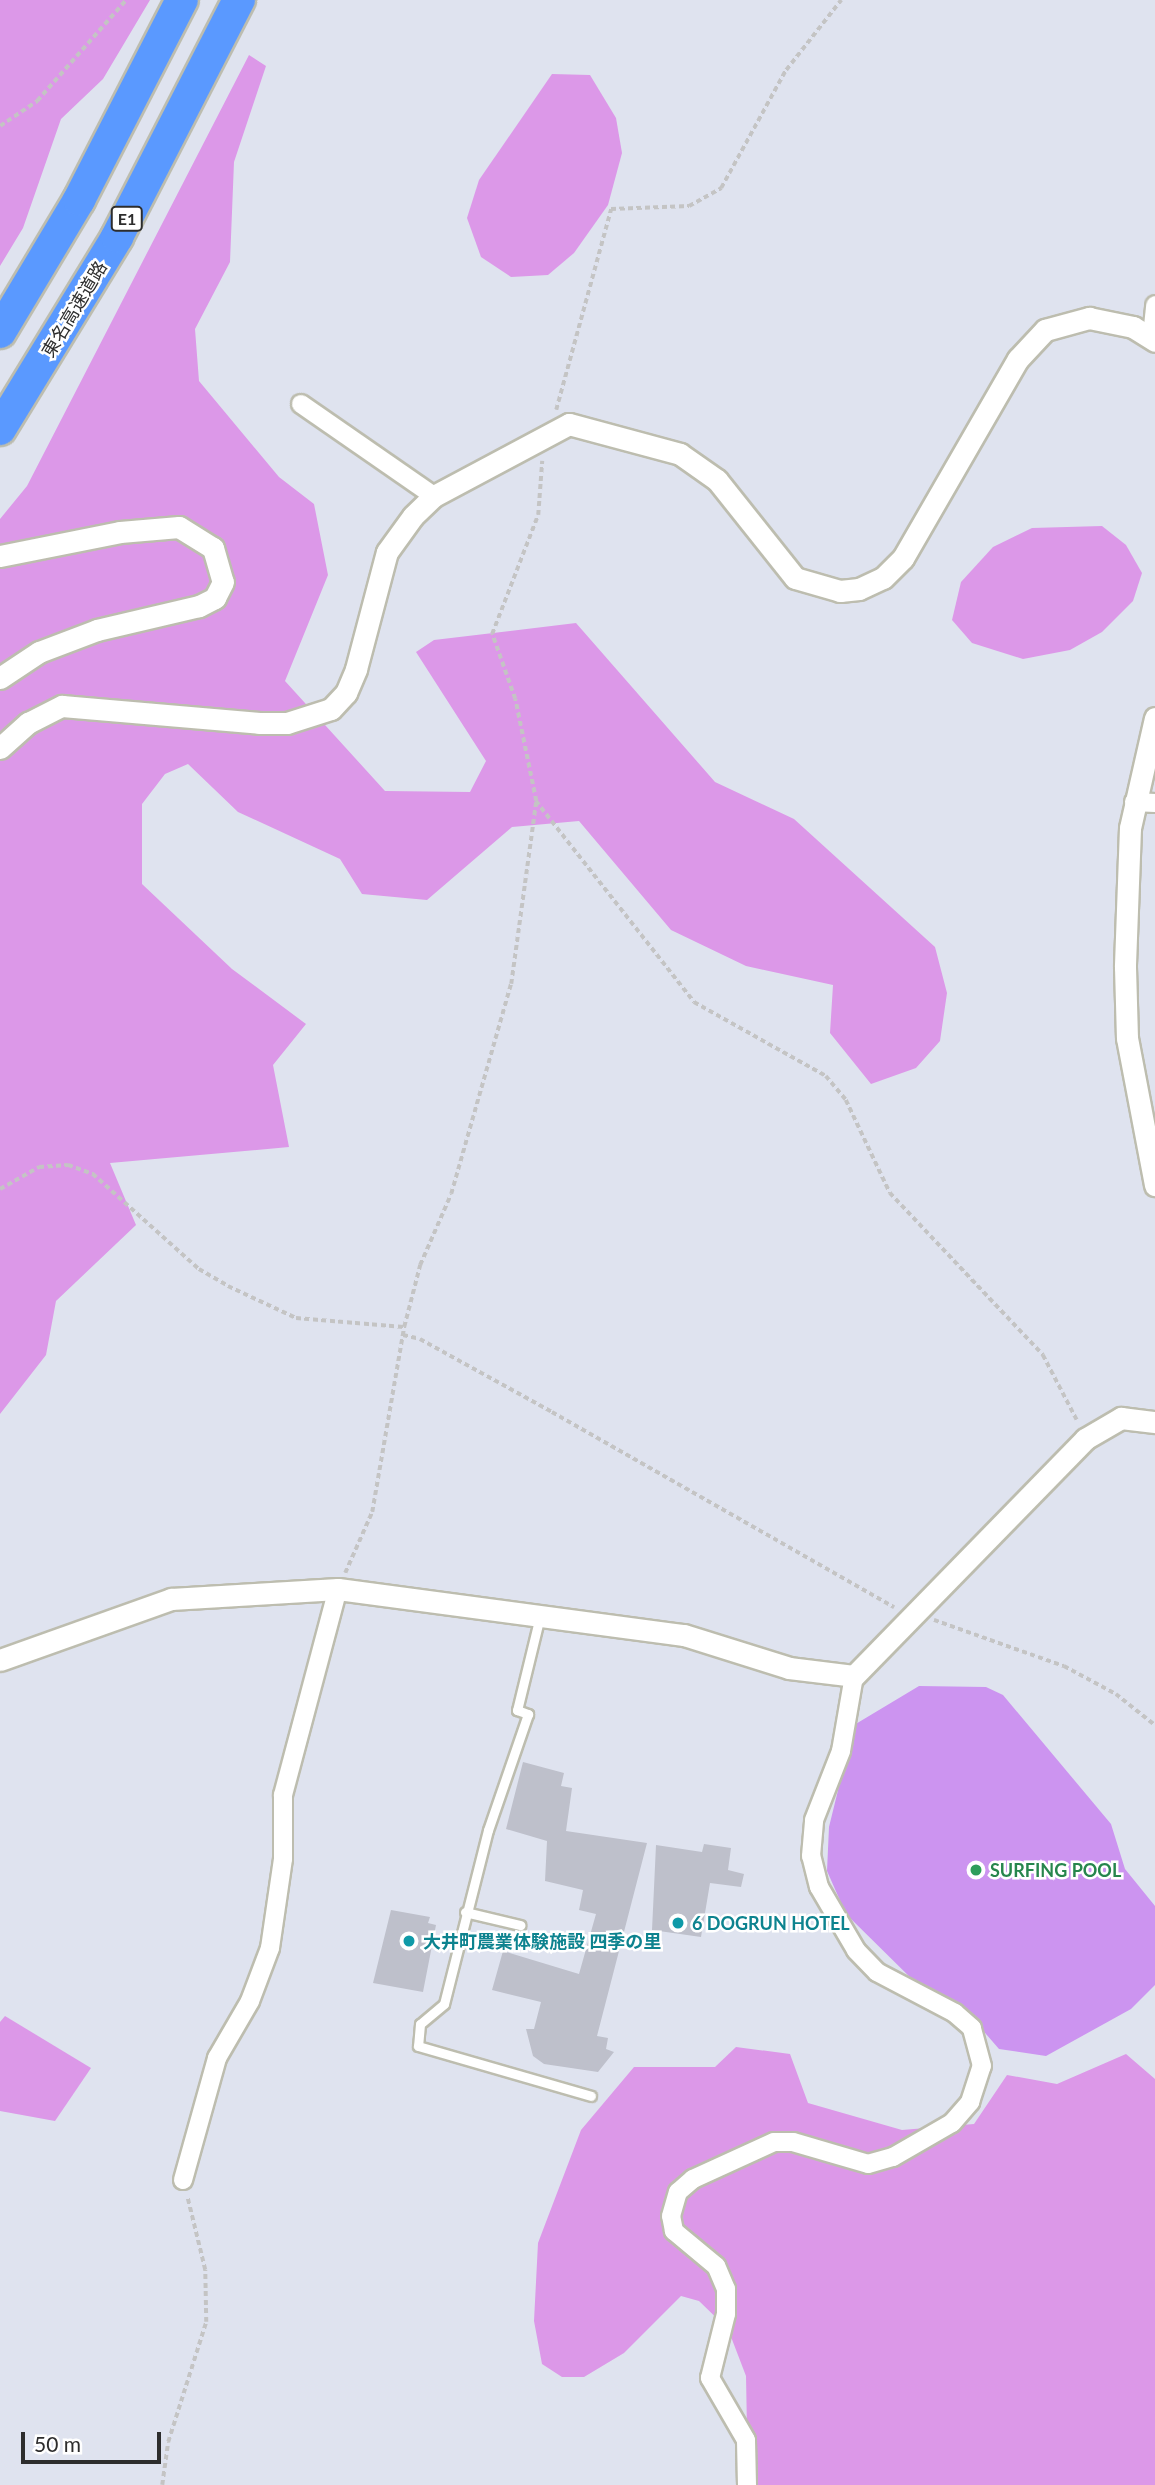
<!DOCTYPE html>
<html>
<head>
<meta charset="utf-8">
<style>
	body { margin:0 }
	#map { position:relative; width:1155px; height:2485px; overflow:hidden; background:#dfe3ef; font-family:Lato,"Noto Sans JP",sans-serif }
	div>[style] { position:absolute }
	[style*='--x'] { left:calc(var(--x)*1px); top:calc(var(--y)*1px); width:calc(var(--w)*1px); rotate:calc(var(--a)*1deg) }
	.green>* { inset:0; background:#dc98e8 }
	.pitch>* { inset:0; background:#cc94f0 }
	.building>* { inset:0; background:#bec0cb }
	.path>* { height:3.5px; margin-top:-1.75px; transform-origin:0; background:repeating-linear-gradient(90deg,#c4c4c4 0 5px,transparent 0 8.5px) }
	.roads { filter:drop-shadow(2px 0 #bdbdaf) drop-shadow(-2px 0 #bdbdaf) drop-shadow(0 2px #bdbdaf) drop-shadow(0 -2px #bdbdaf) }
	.service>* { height:9px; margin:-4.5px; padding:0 4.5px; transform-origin:4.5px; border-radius:4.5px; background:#fff }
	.minor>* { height:18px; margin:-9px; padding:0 9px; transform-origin:9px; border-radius:9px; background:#fff }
	.tertiary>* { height:21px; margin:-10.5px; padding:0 10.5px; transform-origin:10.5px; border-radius:10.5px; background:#fff }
	.motorway>* { height:32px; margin:-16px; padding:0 16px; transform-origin:16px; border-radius:16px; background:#5a99ff }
	.dots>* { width:19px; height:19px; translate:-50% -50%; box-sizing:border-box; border:4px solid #fff; border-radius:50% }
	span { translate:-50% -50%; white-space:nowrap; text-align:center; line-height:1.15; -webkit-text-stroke:5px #fff; paint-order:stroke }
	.shield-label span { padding:2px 5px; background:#fff; border:2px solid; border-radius:5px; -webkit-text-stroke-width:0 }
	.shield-label { font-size:16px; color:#2d2d2d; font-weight:700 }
	.street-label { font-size:18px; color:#2d2d2d }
	.leisure-label { font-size:18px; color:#27864d; font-weight:700 }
	.left { translate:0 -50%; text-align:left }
	.culture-label { font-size:18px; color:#0d838f; font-weight:700 }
	.scale { position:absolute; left:21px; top:2432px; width:140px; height:32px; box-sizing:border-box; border:4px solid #2d2d2d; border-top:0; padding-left:9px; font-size:21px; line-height:24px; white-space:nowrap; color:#2d2d2d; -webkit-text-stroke:5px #fff; paint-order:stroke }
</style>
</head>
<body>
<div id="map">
	<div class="green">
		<div style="clip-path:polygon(0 0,150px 0,103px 79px,61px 119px,23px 228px,0 266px)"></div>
		<div style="clip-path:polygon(249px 55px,266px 66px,234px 162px,230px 262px,195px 329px,199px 381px,279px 477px,314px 504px,328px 575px,285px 681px,385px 791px,470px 792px,486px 761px,416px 652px,434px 640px,576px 623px,715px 782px,794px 819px,935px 947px,947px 993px,940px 1041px,916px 1068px,871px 1084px,830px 1033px,833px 985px,746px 966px,671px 930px,579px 821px,512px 827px,427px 900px,362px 894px,340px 859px,238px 812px,188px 764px,165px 774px,142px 804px,142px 884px,232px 969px,306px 1024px,273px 1065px,289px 1147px,110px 1163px,136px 1225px,56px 1301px,46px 1355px,0 1414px,0 519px,27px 486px)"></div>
		<div style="clip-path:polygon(552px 74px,590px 75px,616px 118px,622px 153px,608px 205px,574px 253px,548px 275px,511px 277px,481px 257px,467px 218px,479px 180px)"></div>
		<div style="clip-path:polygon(1102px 526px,1126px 545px,1142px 573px,1133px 601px,1102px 632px,1070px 650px,1023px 659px,972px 643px,952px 620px,961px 582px,993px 547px,1032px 528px)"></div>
		<div style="clip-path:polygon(5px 2016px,91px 2068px,55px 2121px,0 2111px,0 2022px)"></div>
		<div style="clip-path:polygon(736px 2047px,790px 2054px,808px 2103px,902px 2130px,974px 2124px,1007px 2075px,1057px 2084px,1126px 2054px,1155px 2079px,1155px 2485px,748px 2485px,746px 2376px,728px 2329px,699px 2301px,681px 2296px,624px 2353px,584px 2377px,562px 2377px,542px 2364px,534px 2321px,538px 2243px,581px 2130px,634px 2067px,715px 2067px)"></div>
	</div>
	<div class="pitch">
		<div style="clip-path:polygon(919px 1686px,986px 1687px,1003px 1695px,1111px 1824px,1125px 1869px,1155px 1906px,1155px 1985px,1131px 2009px,1046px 2056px,999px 2049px,973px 2019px,924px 1991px,846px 1914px,827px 1871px,829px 1827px,854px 1725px)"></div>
	</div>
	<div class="building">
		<div style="clip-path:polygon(523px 1762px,564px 1773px,561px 1786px,572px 1788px,566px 1831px,647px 1843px,597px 2036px,608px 2038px,606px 2049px,614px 2052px,598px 2072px,544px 2064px,533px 2056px,526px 2029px,534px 2029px,541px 2002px,492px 1990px,503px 1951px,579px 1974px,596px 1914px,579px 1910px,583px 1890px,545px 1881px,547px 1841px,506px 1829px)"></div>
		<div style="clip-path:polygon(704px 1844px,731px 1848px,728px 1870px,744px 1874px,741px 1887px,710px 1883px,701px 1937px,652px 1930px,656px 1845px,702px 1852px)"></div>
		<div style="clip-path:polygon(391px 1910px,430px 1917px,428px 1923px,436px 1925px,423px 1992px,373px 1983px)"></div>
	</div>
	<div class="path">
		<div style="--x:0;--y:126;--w:45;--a:-34"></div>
		<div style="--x:37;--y:101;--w:135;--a:-48.6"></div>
		<div style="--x:556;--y:410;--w:208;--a:-74.7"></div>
		<div style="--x:611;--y:209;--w:78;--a:-2.2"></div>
		<div style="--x:689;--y:206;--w:37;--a:-29"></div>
		<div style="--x:721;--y:188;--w:135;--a:-61.2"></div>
		<div style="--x:786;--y:70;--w:89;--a:-51.8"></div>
		<div style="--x:536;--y:801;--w:256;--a:51.8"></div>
		<div style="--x:694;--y:1002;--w:151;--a:29.3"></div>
		<div style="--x:826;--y:1076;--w:31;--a:50"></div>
		<div style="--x:846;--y:1100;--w:103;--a:64.7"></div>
		<div style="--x:890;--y:1193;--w:223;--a:46.6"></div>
		<div style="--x:1043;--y:1355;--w:73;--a:62.4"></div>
		<div style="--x:0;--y:1189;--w:45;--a:-29.4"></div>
		<div style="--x:39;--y:1167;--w:29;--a:-4"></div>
		<div style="--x:68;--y:1165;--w:27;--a:20"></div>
		<div style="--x:93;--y:1174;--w:142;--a:41.9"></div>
		<div style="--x:199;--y:1269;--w:34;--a:30"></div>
		<div style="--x:228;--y:1286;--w:75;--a:25.2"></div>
		<div style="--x:296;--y:1318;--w:108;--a:4.8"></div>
		<div style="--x:403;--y:1335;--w:17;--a:13"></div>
		<div style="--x:420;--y:1339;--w:151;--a:28.9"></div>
		<div style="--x:552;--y:1412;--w:394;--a:29.7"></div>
		<div style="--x:345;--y:1573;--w:67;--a:-66.1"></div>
		<div style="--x:372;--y:1512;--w:188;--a:-80.2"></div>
		<div style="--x:404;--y:1327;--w:64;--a:-75.5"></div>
		<div style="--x:420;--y:1265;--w:77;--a:-66.4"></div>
		<div style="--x:451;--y:1194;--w:218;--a:-74.1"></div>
		<div style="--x:511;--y:984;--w:185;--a:-82.2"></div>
		<div style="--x:536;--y:801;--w:104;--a:-101.6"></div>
		<div style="--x:515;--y:699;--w:69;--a:-109.5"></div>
		<div style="--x:492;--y:634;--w:128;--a:-68.9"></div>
		<div style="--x:538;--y:515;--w:54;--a:-85.8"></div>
		<div style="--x:934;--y:1620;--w:138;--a:19.5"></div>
		<div style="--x:1064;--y:1666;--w:59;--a:28.3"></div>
		<div style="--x:1116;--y:1694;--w:50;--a:38.5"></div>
		<div style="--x:162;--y:2485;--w:43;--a:-82.1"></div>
		<div style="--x:168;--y:2442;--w:126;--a:-72.4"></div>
		<div style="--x:206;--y:2322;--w:52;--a:-91.1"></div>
		<div style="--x:205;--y:2270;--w:76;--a:-103.7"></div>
	</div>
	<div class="roads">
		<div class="service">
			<div style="--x:540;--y:1616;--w:97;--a:103.7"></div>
			<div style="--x:517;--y:1710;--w:12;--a:20"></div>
			<div style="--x:528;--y:1714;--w:123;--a:109"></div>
			<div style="--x:488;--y:1830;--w:179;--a:104.2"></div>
			<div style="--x:444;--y:2004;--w:31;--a:140"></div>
			<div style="--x:420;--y:2024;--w:22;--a:95"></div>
			<div style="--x:418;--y:2046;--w:180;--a:16.1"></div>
			<div style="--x:465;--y:1912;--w:57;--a:13.3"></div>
		</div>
		<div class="minor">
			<div style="--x:1152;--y:336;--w:31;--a:-84"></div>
			<div style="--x:301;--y:404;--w:162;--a:34.7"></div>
			<div style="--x:1134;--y:802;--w:21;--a:3"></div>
			<div style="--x:183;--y:2180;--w:127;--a:-74.4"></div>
			<div style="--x:217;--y:2058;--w:66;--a:-59.9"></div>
			<div style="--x:250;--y:2001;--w:57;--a:-69.3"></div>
			<div style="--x:270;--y:1948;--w:90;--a:-81.7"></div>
			<div style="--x:283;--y:1859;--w:64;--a:-90"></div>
			<div style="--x:283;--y:1795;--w:213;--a:-75.1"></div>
			<div style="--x:747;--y:2485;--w:45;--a:-91.3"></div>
			<div style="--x:746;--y:2440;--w:72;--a:-120.1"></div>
			<div style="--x:710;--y:2378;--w:66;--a:-76"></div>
			<div style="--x:726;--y:2314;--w:25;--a:-90"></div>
			<div style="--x:726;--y:2289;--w:25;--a:-113"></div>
			<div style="--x:716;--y:2266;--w:55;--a:-140.2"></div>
			<div style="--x:674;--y:2231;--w:15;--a:-101"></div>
			<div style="--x:671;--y:2216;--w:25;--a:-74"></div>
			<div style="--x:678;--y:2192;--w:20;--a:-41"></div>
			<div style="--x:693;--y:2179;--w:89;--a:-24.6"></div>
			<div style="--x:774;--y:2142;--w:19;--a:0"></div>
			<div style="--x:793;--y:2142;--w:78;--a:16.3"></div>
			<div style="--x:868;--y:2164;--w:26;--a:-16"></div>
			<div style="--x:893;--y:2157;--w:68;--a:-30"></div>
			<div style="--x:952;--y:2123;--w:28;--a:-49"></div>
			<div style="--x:970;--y:2102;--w:38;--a:-72"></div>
			<div style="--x:982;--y:2066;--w:39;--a:-105"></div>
			<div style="--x:972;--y:2028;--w:23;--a:-139"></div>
			<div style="--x:955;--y:2013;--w:88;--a:-152.3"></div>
			<div style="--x:877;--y:1972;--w:30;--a:-134"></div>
			<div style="--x:856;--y:1950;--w:73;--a:-120.4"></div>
			<div style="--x:819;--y:1887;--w:32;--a:-104"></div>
			<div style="--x:811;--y:1856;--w:36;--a:-85"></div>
			<div style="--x:814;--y:1820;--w:74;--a:-68.6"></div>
			<div style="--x:841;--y:1751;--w:76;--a:-80.2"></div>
		</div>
		<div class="tertiary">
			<div style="--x:0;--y:556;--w:122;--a:-11.3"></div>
			<div style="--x:120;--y:532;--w:59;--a:-4.8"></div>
			<div style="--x:179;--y:527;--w:40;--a:32"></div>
			<div style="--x:213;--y:548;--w:35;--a:74"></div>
			<div style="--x:223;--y:582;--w:18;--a:117"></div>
			<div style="--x:215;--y:598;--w:18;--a:153"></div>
			<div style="--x:199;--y:606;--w:105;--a:166.8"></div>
			<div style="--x:97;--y:630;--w:62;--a:159.2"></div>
			<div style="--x:39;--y:652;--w:47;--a:146.3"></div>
			<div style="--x:1155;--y:718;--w:113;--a:102.8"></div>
			<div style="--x:1130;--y:828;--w:139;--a:92.1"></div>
			<div style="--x:1125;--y:967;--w:71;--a:88.4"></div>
			<div style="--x:1127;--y:1038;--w:150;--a:79.2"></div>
			<div style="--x:0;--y:748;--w:38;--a:-42"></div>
			<div style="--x:28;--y:723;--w:38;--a:-27"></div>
			<div style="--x:62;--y:706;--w:198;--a:4.9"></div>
			<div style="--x:259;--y:723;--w:28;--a:0"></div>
			<div style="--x:287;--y:723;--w:46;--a:-17.7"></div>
			<div style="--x:331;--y:709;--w:22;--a:-47"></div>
			<div style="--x:346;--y:693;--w:26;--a:-67"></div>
			<div style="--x:356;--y:669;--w:121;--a:-75.2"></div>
			<div style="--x:387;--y:552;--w:44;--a:-54.2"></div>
			<div style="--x:413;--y:516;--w:29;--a:-44"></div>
			<div style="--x:434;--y:496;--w:153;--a:-28.1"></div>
			<div style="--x:569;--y:424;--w:115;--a:15.1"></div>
			<div style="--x:680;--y:454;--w:45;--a:35.1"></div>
			<div style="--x:717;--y:480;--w:125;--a:51.5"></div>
			<div style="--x:795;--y:578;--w:47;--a:16.1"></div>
			<div style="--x:840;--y:591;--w:19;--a:-6"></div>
			<div style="--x:859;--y:589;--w:26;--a:-25"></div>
			<div style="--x:883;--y:578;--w:28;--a:-45"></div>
			<div style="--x:903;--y:558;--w:230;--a:-60"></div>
			<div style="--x:1018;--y:359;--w:40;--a:-47"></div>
			<div style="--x:1045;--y:330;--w:46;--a:-15.3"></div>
			<div style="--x:1089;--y:318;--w:45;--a:11.6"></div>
			<div style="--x:1133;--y:327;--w:26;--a:32"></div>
			<div style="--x:0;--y:1660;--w:182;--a:-19.6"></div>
			<div style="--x:171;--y:1599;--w:167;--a:-3.4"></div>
			<div style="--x:338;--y:1589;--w:349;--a:7.6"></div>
			<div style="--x:684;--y:1635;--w:110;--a:17.4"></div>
			<div style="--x:789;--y:1668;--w:65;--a:7"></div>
			<div style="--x:854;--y:1676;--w:331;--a:-45.7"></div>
			<div style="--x:1085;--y:1439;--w:42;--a:-30.3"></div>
			<div style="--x:1121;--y:1418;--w:34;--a:7"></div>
		</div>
		<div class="motorway">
			<div style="--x:0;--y:332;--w:154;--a:-59.1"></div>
			<div style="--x:79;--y:200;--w:225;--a:-62.8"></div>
			<div style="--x:0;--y:429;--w:225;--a:-58.6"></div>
			<div style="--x:117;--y:237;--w:267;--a:-62.8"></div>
		</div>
	</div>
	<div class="dots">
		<div style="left:976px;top:1870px;background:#2e9e5b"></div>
		<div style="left:678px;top:1923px;background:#0f9aa8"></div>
		<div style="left:409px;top:1941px;background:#0f9aa8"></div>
	</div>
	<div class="shield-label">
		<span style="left:127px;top:219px">E1</span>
	</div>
	<div class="street-label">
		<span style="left:74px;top:309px;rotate:-59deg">東名高速道路</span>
	</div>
	<div class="leisure-label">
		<span class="left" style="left:990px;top:1870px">SURFING POOL</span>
	</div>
	<div class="culture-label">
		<span class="left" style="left:692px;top:1923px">6 DOGRUN HOTEL</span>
		<span class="left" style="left:423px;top:1941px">大井町農業体験施設 四季の里</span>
	</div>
	<div class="scale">50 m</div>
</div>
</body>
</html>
